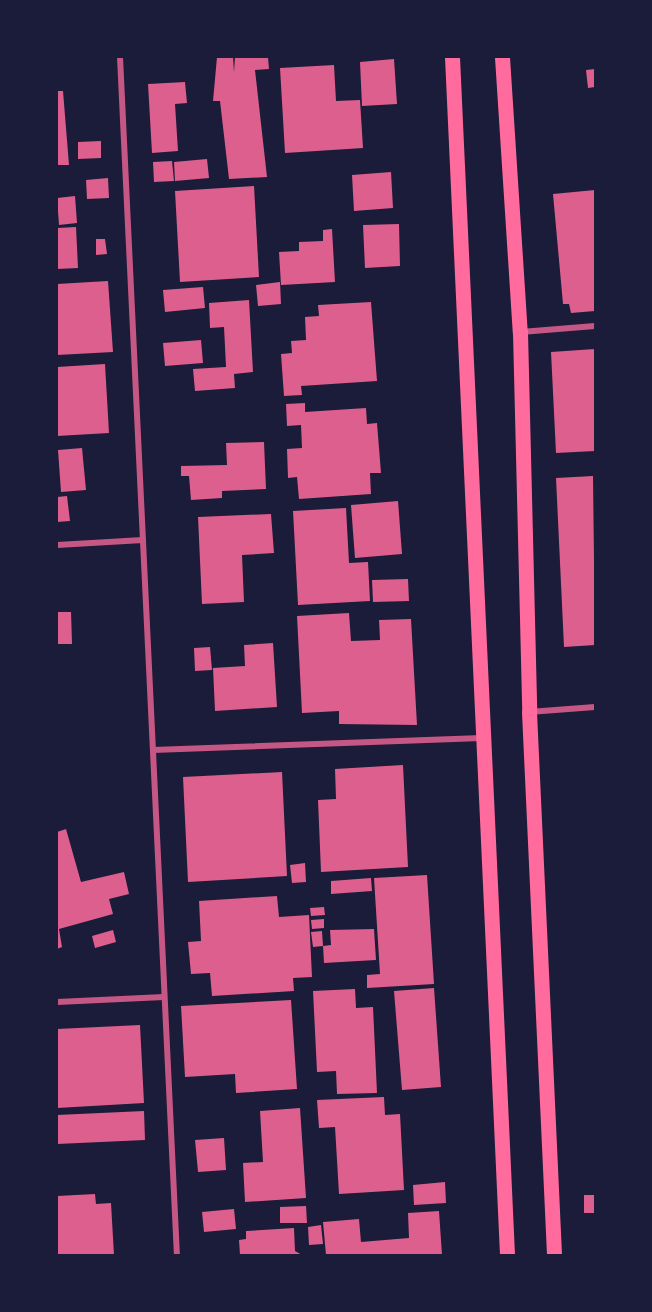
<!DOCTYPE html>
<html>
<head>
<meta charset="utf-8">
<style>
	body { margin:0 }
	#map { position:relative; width:652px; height:1312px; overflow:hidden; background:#1b1b3a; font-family:"Roboto Serif",serif }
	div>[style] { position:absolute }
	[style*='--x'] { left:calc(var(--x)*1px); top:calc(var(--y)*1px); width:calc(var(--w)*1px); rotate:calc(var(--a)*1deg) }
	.building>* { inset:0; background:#dd5f8e }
	.minor>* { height:6px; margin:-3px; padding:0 3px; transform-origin:3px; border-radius:3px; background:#c65784 }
	.primary>* { height:15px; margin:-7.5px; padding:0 7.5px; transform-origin:7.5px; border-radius:7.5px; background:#ff6b9d }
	span { translate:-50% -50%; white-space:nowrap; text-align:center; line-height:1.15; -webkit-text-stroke:6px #1b1b3a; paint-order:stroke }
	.frame { position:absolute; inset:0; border:58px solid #1b1b3a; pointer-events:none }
</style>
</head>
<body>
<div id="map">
	<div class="building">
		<div style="clip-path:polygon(217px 57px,233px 57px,234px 72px,235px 57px,268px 57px,269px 69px,255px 70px,267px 177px,229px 179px,220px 101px,213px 101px)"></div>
		<div style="clip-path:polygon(394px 59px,397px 104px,362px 106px,360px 62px)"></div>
		<div style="clip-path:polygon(334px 65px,336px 101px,360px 100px,363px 148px,285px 153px,280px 68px)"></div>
		<div style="clip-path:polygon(595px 69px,595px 87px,588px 88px,586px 70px)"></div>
		<div style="clip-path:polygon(185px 82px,187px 103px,175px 104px,178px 151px,152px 153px,148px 84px)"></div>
		<div style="clip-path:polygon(57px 91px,63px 91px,69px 165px,57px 165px)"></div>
		<div style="clip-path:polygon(101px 141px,101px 158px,78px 159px,78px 142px)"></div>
		<div style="clip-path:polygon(207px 159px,209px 178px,175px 181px,174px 162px)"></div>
		<div style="clip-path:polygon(172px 161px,174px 181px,154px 182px,153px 162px)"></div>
		<div style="clip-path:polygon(391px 172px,393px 208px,354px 211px,352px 175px)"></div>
		<div style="clip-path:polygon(108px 178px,109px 198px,87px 199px,86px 180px)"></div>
		<div style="clip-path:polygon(254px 186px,259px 277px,180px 282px,175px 191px)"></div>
		<div style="clip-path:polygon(595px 190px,595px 311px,571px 313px,569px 304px,563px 304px,553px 194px)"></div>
		<div style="clip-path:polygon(75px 196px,77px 223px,59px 225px,57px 198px)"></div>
		<div style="clip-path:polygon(399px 224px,400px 266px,365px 268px,363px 225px)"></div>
		<div style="clip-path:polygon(76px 227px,78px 268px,57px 269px,57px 228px)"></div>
		<div style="clip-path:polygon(332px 229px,335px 282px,281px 285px,279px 252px,299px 251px,299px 242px,323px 241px,323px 230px)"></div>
		<div style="clip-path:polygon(96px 239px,105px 239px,107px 254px,96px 255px)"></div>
		<div style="clip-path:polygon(108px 281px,113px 352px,57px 355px,57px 284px)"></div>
		<div style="clip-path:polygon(280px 282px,281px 304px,258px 306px,256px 285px)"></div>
		<div style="clip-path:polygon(203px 287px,205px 308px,165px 312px,163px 290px)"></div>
		<div style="clip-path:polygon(249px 300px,253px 372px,234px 374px,235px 388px,195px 391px,193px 369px,226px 367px,224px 327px,210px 328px,209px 303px)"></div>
		<div style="clip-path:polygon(371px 302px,377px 381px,301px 386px,302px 395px,284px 396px,281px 354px,292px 353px,291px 341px,306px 340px,305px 317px,319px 316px,318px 305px)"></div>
		<div style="clip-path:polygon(201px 340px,203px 363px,165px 366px,163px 343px)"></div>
		<div style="clip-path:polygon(595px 349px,595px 451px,556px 453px,551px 352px)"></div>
		<div style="clip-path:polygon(105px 364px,109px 433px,57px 436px,57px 367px)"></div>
		<div style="clip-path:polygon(305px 403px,305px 412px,366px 408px,367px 424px,377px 423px,381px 473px,370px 473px,371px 494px,299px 499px,297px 477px,288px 478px,287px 449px,302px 448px,301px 425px,287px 426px,286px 404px)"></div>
		<div style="clip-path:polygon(264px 442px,266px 489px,222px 491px,222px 498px,191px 500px,189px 476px,181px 476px,181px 466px,227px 465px,226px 443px)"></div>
		<div style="clip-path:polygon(82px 448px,86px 490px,61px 492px,58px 450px)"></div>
		<div style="clip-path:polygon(593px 476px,595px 645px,564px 647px,556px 478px)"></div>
		<div style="clip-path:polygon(67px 496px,70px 521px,57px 522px,57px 497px)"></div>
		<div style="clip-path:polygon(398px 501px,402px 554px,355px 558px,351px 505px)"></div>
		<div style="clip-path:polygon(346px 508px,349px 563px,368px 562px,370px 601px,298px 605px,293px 511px)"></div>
		<div style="clip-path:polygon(271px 514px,274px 553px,242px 555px,244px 602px,202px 604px,198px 517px)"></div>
		<div style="clip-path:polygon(408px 579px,409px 601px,373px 602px,372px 580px)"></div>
		<div style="clip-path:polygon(57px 612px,71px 612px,72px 644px,57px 644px)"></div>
		<div style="clip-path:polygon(349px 613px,351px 641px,380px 640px,379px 620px,411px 619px,417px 725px,339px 724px,339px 711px,302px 713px,297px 616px)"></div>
		<div style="clip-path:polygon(273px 643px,277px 707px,215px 711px,213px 668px,245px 666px,244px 645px)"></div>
		<div style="clip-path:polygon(210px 647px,212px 670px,195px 671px,194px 648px)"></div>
		<div style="clip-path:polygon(403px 765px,408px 867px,321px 872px,318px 800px,336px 799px,335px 769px)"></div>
		<div style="clip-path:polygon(282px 772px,287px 876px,188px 882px,183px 777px)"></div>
		<div style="clip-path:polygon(66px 829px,81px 882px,124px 872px,129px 894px,109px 899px,113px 914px,59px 929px,62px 947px,57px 949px,57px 832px)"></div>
		<div style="clip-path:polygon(305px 863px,306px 882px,292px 883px,290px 865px)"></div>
		<div style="clip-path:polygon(427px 875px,434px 984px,367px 988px,367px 975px,380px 974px,374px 878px)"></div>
		<div style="clip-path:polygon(371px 878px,372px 891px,331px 894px,331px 881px)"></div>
		<div style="clip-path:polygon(277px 896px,279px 917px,309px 915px,312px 977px,293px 978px,294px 991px,212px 996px,210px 973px,191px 974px,188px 942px,201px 941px,199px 901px)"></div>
		<div style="clip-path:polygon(324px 907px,325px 915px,311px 916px,310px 908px)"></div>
		<div style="clip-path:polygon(324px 919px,324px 928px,312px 929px,311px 920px)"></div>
		<div style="clip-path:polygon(374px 929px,376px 960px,324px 963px,323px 946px,331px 945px,330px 930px)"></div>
		<div style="clip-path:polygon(113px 930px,116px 942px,95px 948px,92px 936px)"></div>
		<div style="clip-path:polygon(322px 931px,323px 946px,313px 947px,311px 932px)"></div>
		<div style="clip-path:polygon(434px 988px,441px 1087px,402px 1090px,394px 991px)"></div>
		<div style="clip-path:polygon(355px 989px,356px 1008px,373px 1007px,377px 1093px,337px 1094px,336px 1071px,317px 1072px,313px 991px)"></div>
		<div style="clip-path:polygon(291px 1000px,297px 1089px,236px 1093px,235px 1074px,185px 1077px,181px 1006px)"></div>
		<div style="clip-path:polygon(140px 1025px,144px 1103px,57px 1108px,57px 1029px)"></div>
		<div style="clip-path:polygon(384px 1097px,385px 1115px,400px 1114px,404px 1190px,339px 1194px,335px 1127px,319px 1128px,317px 1100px)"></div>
		<div style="clip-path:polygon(300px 1108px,306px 1198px,245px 1202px,243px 1163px,263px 1162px,260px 1111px)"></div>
		<div style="clip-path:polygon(144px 1111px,145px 1140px,57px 1144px,57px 1115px)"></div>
		<div style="clip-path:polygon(224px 1138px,226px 1170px,198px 1172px,195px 1140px)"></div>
		<div style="clip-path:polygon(445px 1182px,446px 1203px,414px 1205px,413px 1185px)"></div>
		<div style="clip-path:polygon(95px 1194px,96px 1204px,111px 1203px,114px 1255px,57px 1255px,57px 1196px)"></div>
		<div style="clip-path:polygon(584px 1195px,595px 1195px,595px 1213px,584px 1213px)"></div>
		<div style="clip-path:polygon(306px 1206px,307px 1223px,280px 1223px,280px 1207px)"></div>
		<div style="clip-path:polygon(234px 1209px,236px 1229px,204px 1232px,202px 1212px)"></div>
		<div style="clip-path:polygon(439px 1211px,442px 1255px,326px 1255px,323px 1222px,359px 1219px,361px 1242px,409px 1238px,408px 1213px)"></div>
		<div style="clip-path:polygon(321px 1225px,323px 1244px,309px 1245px,308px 1227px)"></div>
		<div style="clip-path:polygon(294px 1228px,295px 1251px,302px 1255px,240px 1255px,239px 1240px,246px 1239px,246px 1231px)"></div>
	</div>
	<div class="minor">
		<div style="--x:120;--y:57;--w:1199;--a:87.28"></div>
		<div style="--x:521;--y:332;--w:74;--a:-4.6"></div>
		<div style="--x:57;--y:545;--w:86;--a:-3.3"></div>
		<div style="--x:529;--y:712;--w:66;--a:-4.3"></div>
		<div style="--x:153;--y:750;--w:329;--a:-2.1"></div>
		<div style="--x:57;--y:1002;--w:107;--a:-2.7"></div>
	</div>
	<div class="primary">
		<div style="--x:452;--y:57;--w:1199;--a:87.37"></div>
		<div style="--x:502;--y:57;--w:276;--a:86.3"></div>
		<div style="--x:520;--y:332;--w:380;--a:88.6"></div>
		<div style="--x:529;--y:712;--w:544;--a:87.36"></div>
	</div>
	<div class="frame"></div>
</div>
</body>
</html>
